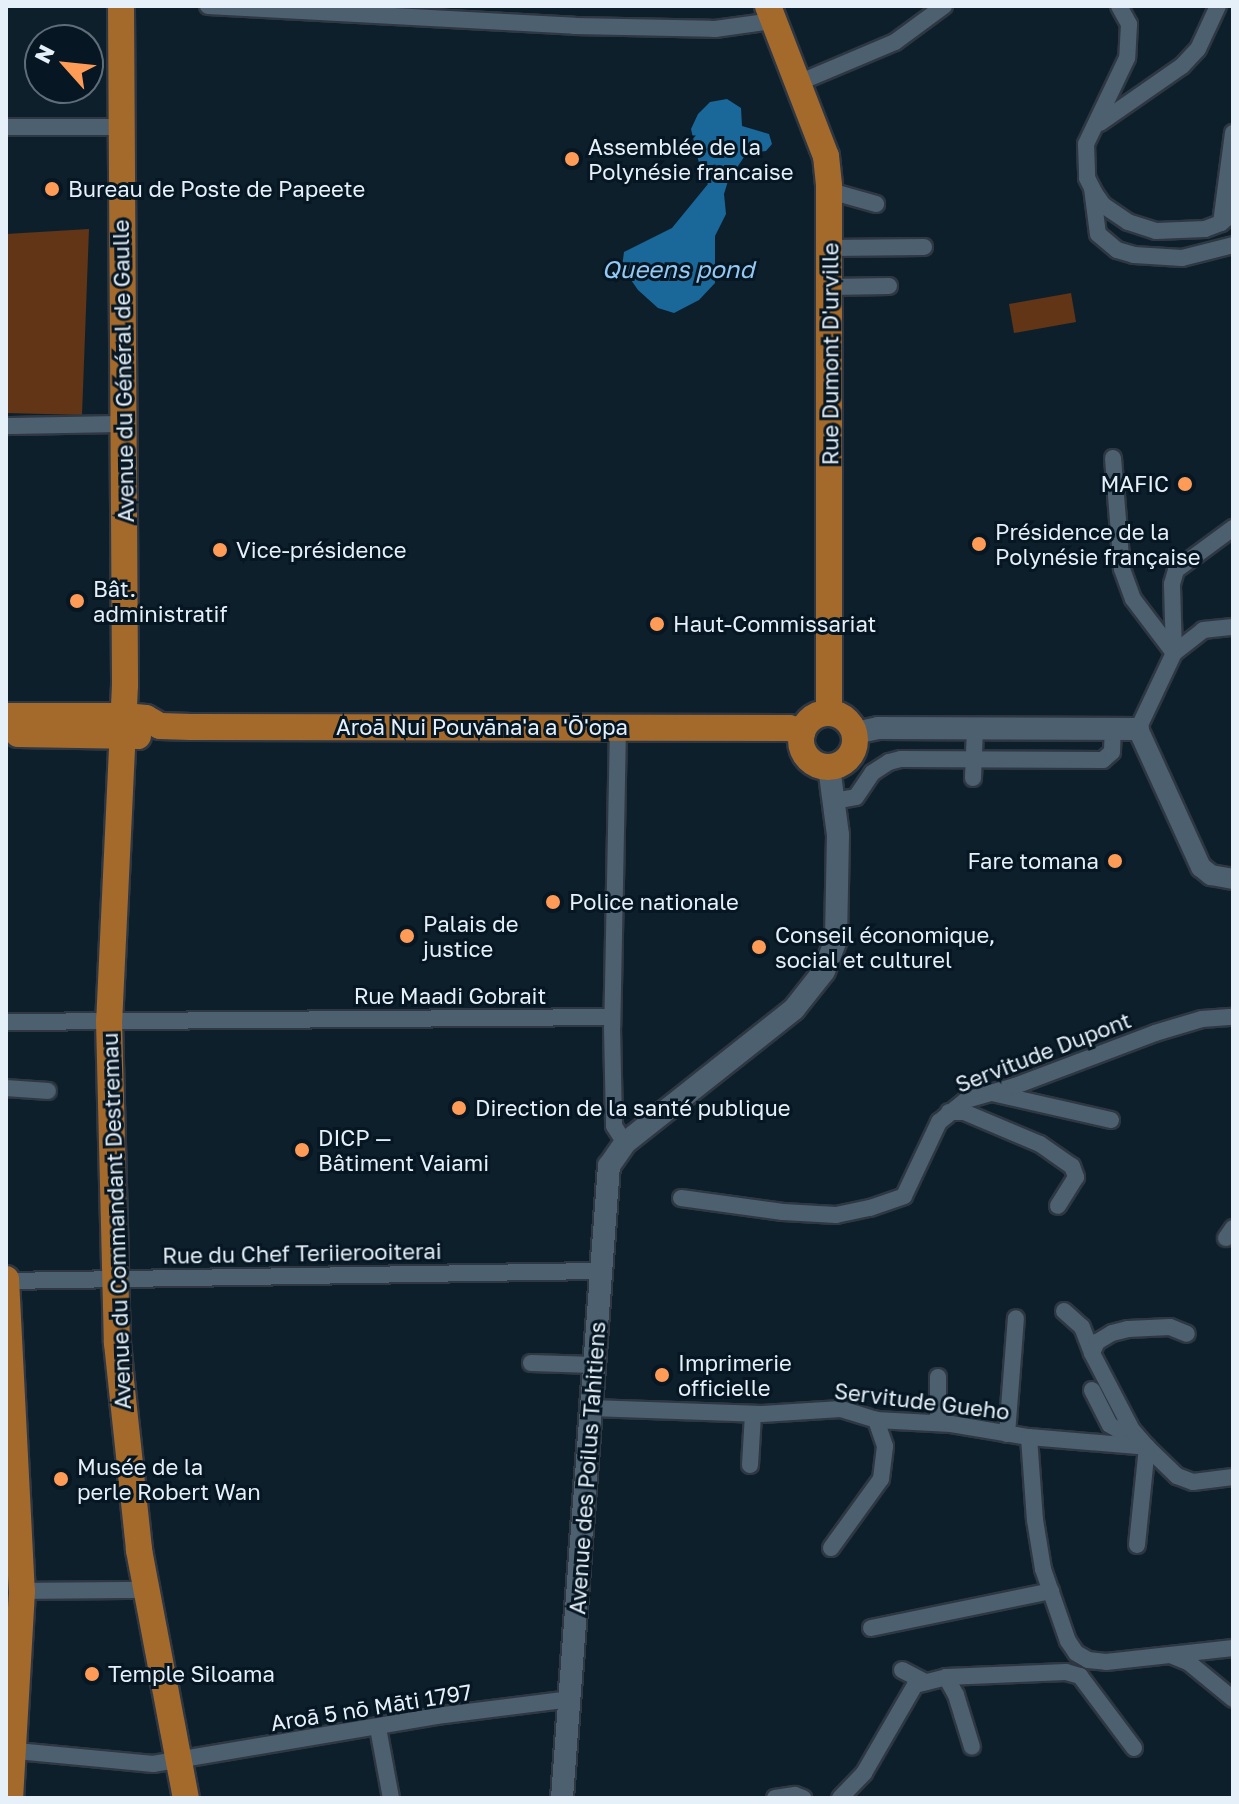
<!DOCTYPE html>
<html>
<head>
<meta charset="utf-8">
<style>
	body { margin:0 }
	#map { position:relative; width:1239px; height:1804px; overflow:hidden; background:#0e1f2c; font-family:"Golos Text",sans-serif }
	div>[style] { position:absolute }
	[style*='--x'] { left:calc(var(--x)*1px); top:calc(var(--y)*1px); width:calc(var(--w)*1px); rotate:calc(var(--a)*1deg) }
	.green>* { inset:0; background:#613515 }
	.water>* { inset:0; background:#1a689a }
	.roads { filter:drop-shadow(2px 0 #2e3742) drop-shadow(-2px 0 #2e3742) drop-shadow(0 2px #2e3742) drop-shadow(0 -2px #2e3742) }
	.minor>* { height:16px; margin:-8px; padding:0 8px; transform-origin:8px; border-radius:8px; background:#4d606f }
	.tertiary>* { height:20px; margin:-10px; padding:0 10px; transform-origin:10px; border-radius:10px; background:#4d606f }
	.secondary>* { height:22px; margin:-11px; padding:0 11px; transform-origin:11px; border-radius:11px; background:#4d606f }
	.primary>* { height:26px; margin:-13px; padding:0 13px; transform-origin:13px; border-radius:13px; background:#a46a2c }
	.primary>.ring { margin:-13px; padding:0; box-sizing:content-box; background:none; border:26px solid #a46a2c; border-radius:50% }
	.dots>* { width:22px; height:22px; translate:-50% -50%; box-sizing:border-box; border:4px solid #061622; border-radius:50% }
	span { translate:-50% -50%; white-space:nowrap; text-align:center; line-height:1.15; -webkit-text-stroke:6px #061622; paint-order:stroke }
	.poi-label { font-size:22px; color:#e5f0f9 }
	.left { translate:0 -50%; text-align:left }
	.right { translate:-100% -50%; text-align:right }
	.street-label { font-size:22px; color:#e5f0f9 }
	.water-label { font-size:24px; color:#93c9f4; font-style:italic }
	.frame { position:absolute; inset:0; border:8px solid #e5f0f9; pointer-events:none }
	.north { position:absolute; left:24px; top:24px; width:80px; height:80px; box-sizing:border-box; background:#061622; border:2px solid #5f6d78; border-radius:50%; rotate:297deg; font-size:22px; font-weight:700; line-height:32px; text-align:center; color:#e5f0f9 }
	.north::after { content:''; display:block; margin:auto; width:28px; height:36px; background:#fe9c57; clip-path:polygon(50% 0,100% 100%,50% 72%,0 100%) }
</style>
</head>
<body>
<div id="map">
	<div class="green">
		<div style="clip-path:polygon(89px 229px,82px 415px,6px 413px,6px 234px)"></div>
		<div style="clip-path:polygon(1071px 293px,1076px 322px,1014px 333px,1009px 304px)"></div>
	</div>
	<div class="water">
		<div style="clip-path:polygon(727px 99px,741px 108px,742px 126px,769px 134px,772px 144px,766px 151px,746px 154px,728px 181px,724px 194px,726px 214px,715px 236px,715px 283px,699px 300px,674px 313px,658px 308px,638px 290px,622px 267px,624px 252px,672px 228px,708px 184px,702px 176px,691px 129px,698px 114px,710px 102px)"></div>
	</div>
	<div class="roads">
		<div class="minor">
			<div style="--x:208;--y:6;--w:367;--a:3.1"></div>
			<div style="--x:574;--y:26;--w:141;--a:1.2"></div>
			<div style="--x:715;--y:29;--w:59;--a:-7.9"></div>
			<div style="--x:1119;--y:6;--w:21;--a:61"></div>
			<div style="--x:1129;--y:24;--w:34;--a:93"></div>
			<div style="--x:1127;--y:58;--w:95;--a:115.5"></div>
			<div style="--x:1086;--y:144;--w:34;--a:88"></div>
			<div style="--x:1087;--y:178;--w:16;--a:63"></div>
			<div style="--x:1094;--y:192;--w:16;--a:55"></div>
			<div style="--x:1103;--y:205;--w:30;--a:34"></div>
			<div style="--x:1128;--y:222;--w:29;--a:18"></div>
			<div style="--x:1156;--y:231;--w:49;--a:-2.3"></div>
			<div style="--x:1205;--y:229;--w:17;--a:-21"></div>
			<div style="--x:1221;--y:223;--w:16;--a:-40"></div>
			<div style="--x:798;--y:83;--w:105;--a:-22.9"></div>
			<div style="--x:895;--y:42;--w:61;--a:-36.3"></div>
			<div style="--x:1100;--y:123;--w:100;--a:-34.8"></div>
			<div style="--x:1182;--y:66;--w:23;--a:-47"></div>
			<div style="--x:1198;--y:49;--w:47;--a:-65.1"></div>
			<div style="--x:6;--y:127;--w:115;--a:0"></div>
			<div style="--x:1092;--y:188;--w:46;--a:82.6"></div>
			<div style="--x:1098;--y:234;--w:25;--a:40"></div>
			<div style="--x:1117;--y:250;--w:18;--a:16"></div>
			<div style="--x:1134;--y:255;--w:48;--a:3.6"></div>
			<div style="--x:1182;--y:258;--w:53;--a:-14.3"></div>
			<div style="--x:830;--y:191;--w:48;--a:15.8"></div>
			<div style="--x:1221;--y:223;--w:91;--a:-82.4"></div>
			<div style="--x:831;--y:248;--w:93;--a:-0.6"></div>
			<div style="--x:830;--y:287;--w:59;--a:-1"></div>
			<div style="--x:6;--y:426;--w:119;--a:-1"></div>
			<div style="--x:1113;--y:458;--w:111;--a:85.4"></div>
			<div style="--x:1122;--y:569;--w:32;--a:70"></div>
			<div style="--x:1133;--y:599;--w:68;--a:52.8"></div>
			<div style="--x:1174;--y:653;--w:69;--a:-91.7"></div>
			<div style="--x:1172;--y:584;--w:15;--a:-74"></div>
			<div style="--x:1176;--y:570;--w:71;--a:-36.4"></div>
			<div style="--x:618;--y:727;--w:300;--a:91.1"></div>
			<div style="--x:612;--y:1027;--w:99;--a:88.8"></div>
			<div style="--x:614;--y:1126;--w:20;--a:57"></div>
			<div style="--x:1138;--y:729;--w:84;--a:-64.7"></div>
			<div style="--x:1174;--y:653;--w:37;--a:-38"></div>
			<div style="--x:1203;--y:630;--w:30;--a:-6"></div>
			<div style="--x:973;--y:778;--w:49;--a:-87.7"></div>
			<div style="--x:834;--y:801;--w:22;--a:-10"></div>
			<div style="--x:856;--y:797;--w:29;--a:-56"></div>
			<div style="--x:872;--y:773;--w:20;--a:-33"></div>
			<div style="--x:889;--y:762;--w:12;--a:-14"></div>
			<div style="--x:901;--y:759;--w:202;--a:0.3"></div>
			<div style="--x:1103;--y:760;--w:12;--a:-42"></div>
			<div style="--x:1112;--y:752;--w:23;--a:-88"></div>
			<div style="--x:6;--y:1022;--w:606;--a:-0.47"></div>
			<div style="--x:6;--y:1088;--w:42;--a:4.1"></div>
			<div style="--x:992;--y:1093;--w:122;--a:12.8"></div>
			<div style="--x:949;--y:1112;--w:15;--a:0"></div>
			<div style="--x:964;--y:1112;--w:82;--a:22.8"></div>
			<div style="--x:1040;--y:1144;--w:39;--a:35"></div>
			<div style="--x:1072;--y:1166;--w:12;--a:70"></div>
			<div style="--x:1076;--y:1177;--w:34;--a:122"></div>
			<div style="--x:681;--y:1198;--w:103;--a:7.8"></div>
			<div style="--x:783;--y:1212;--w:53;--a:3.2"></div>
			<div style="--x:836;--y:1215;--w:35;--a:-12"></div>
			<div style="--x:870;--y:1208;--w:36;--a:-19"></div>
			<div style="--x:904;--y:1196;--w:82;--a:-64.7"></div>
			<div style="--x:939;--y:1122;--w:35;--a:-39"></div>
			<div style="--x:966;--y:1100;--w:51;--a:-15.9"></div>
			<div style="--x:1015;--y:1086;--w:150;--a:-20.7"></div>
			<div style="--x:1155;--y:1033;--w:49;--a:-16.6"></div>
			<div style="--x:1202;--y:1019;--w:31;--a:-4"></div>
			<div style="--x:1226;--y:1238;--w:12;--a:-55"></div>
			<div style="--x:6;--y:1281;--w:593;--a:-0.97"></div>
			<div style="--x:1064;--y:1311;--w:24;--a:42"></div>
			<div style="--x:1082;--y:1327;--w:28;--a:69"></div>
			<div style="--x:531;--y:1363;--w:63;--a:1.8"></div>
			<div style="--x:1092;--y:1390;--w:39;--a:63"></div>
			<div style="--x:1110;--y:1425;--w:33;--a:31"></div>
			<div style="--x:591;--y:1408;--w:171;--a:2"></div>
			<div style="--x:762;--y:1414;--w:79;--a:-3.6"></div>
			<div style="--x:841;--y:1409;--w:37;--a:17"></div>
			<div style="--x:876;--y:1420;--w:75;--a:3.1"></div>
			<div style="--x:951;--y:1424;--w:79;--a:9.5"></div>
			<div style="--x:1029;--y:1437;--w:118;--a:4.8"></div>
			<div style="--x:1147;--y:1447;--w:42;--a:44"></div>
			<div style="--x:1177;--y:1476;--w:17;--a:21"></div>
			<div style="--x:1193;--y:1482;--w:40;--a:-7.1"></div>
			<div style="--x:938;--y:1423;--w:46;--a:-90"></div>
			<div style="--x:1007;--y:1434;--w:116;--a:-85.6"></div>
			<div style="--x:1029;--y:1437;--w:83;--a:85.9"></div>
			<div style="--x:1035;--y:1520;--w:50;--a:80.7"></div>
			<div style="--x:1043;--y:1569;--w:76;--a:70.9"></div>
			<div style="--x:1068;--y:1641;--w:14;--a:56"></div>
			<div style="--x:1076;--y:1653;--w:14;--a:30"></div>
			<div style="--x:1088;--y:1660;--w:18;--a:6"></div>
			<div style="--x:1106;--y:1662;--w:128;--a:-6.3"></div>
			<div style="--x:1147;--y:1447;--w:23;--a:-131"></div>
			<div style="--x:1132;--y:1430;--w:87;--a:-117.5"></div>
			<div style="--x:1092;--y:1353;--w:12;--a:-66"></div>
			<div style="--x:1097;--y:1342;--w:17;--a:-31"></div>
			<div style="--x:1112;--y:1333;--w:16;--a:-14"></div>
			<div style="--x:1128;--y:1329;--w:42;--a:-2.7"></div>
			<div style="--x:1170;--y:1327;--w:18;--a:22"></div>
			<div style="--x:750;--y:1465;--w:51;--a:-86.6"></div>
			<div style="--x:1137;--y:1545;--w:99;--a:-84.2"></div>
			<div style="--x:831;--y:1548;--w:85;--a:-54.1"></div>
			<div style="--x:881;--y:1479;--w:33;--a:-83"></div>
			<div style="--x:885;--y:1446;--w:28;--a:-109"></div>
			<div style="--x:22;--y:1591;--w:124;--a:-0.5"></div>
			<div style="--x:871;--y:1628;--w:184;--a:-11.6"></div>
			<div style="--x:1173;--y:1656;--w:16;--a:22"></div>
			<div style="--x:1188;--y:1662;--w:58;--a:39.4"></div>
			<div style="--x:902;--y:1670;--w:27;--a:27"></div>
			<div style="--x:946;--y:1677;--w:21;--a:61"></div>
			<div style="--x:956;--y:1695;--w:54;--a:72.9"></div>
			<div style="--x:378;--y:1728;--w:71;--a:79.5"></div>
			<div style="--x:6;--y:1750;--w:148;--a:5.4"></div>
			<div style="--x:153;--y:1764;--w:295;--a:-9.6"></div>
			<div style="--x:444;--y:1715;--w:128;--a:-7.2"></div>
			<div style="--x:775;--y:1798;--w:20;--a:-9"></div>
			<div style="--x:795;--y:1795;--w:9;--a:21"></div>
			<div style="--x:840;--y:1798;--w:35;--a:-46"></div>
			<div style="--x:864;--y:1773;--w:102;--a:-59.9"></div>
			<div style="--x:915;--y:1685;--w:32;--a:-14"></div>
			<div style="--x:946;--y:1677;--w:120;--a:-2.4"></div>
			<div style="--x:1066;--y:1672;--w:15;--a:16"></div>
			<div style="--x:1080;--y:1676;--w:90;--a:53.1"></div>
		</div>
		<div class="tertiary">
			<div style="--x:1138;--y:729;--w:152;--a:65.5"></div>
			<div style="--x:1201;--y:867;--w:13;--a:39"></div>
			<div style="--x:1211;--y:875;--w:22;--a:10"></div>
		</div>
		<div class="secondary">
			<div style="--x:855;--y:733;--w:24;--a:-12"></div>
			<div style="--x:878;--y:728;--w:260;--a:0.2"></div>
			<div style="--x:562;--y:1798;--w:634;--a:-85.75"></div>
			<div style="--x:609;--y:1166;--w:28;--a:-55"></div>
			<div style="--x:625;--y:1143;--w:216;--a:-38.4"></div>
			<div style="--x:794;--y:1009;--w:48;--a:-51.7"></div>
			<div style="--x:824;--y:971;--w:34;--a:-69"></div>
			<div style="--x:836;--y:939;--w:104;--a:-88.9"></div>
			<div style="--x:838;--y:835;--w:69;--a:-97.5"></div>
		</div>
		<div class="primary">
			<div style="--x:121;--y:6;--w:679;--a:89.66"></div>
			<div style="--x:125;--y:685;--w:335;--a:92.7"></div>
			<div style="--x:109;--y:1020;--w:323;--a:88.6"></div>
			<div style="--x:117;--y:1343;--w:208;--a:83.9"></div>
			<div style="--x:139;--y:1550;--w:252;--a:79.3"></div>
			<div style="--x:768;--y:6;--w:161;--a:68.9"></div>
			<div style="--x:826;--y:156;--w:30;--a:84"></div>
			<div style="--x:829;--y:186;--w:527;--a:90"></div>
			<div class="ring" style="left:801px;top:713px;width:28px;height:28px"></div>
			<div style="--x:6;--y:716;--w:118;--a:0"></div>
			<div style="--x:124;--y:716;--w:22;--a:5"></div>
			<div style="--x:146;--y:718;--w:16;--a:30"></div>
			<div style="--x:160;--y:726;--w:31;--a:2"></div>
			<div style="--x:191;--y:727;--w:598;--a:0.1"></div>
			<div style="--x:789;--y:728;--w:14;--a:17"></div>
			<div style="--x:18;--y:734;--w:120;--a:1"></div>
			<div style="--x:6;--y:1279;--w:312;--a:87.1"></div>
			<div style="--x:22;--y:1591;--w:207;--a:93.3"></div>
		</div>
	</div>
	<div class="dots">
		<div style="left:572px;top:159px;background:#fe9c57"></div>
		<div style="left:52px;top:189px;background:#fe9c57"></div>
		<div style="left:1185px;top:484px;background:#fe9c57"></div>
		<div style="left:979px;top:544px;background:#fe9c57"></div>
		<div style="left:220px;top:550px;background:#fe9c57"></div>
		<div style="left:77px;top:601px;background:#fe9c57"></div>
		<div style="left:657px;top:624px;background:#fe9c57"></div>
		<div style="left:1115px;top:861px;background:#fe9c57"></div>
		<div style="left:553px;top:902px;background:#fe9c57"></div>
		<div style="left:407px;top:936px;background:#fe9c57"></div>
		<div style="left:759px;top:947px;background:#fe9c57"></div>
		<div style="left:459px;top:1108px;background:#fe9c57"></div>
		<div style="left:302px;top:1150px;background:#fe9c57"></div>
		<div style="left:662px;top:1375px;background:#fe9c57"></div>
		<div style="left:61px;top:1479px;background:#fe9c57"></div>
		<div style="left:92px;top:1674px;background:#fe9c57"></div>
	</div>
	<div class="poi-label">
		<span class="left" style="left:588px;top:159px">Assemblée de la<br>Polynésie francaise</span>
		<span class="left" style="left:68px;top:189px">Bureau de Poste de Papeete</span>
		<span class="right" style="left:1169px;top:484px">MAFIC</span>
		<span class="left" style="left:995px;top:544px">Présidence de la<br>Polynésie française</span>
		<span class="left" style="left:236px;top:550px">Vice-présidence</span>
		<span class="left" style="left:93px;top:601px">Bât.<br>administratif</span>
		<span class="left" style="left:673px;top:624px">Haut-Commissariat</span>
		<span class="right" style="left:1099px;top:861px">Fare tomana</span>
		<span class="left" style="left:569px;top:902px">Police nationale</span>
		<span class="left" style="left:423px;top:936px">Palais de<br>justice</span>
		<span class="left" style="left:775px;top:947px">Conseil économique,<br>social et culturel</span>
		<span class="left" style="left:475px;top:1108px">Direction de la santé publique</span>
		<span class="left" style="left:318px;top:1150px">DICP —<br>Bâtiment Vaiami</span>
		<span class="left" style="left:678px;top:1375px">Imprimerie<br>officielle</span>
		<span class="left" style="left:77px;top:1479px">Musée de la<br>perle Robert Wan</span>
		<span class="left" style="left:108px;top:1674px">Temple Siloama</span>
	</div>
	<div class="street-label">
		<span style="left:830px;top:354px;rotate:-90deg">Rue Dumont D'urville</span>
		<span style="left:123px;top:371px;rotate:-91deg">Avenue du Général de Gaulle</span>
		<span style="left:482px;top:727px">Aroā Nui Pouvāna'a a 'Ō'opa</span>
		<span style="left:450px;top:996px">Rue Maadi Gobrait</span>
		<span style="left:1043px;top:1052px;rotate:-21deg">Servitude Dupont</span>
		<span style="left:116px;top:1221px;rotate:-92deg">Avenue du Commandant Destremau</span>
		<span style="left:302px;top:1253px;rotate:-1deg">Rue du Chef Teriierooiterai</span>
		<span style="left:922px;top:1401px;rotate:7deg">Servitude Gueho</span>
		<span style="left:587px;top:1468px;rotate:-86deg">Avenue des Poilus Tahitiens</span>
		<span style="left:371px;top:1707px;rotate:-9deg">Aroā 5 nō Māti 1797</span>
	</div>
	<div class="water-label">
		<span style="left:678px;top:269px">Queens pond</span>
	</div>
	<div class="frame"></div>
	<div class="north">N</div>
</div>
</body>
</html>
